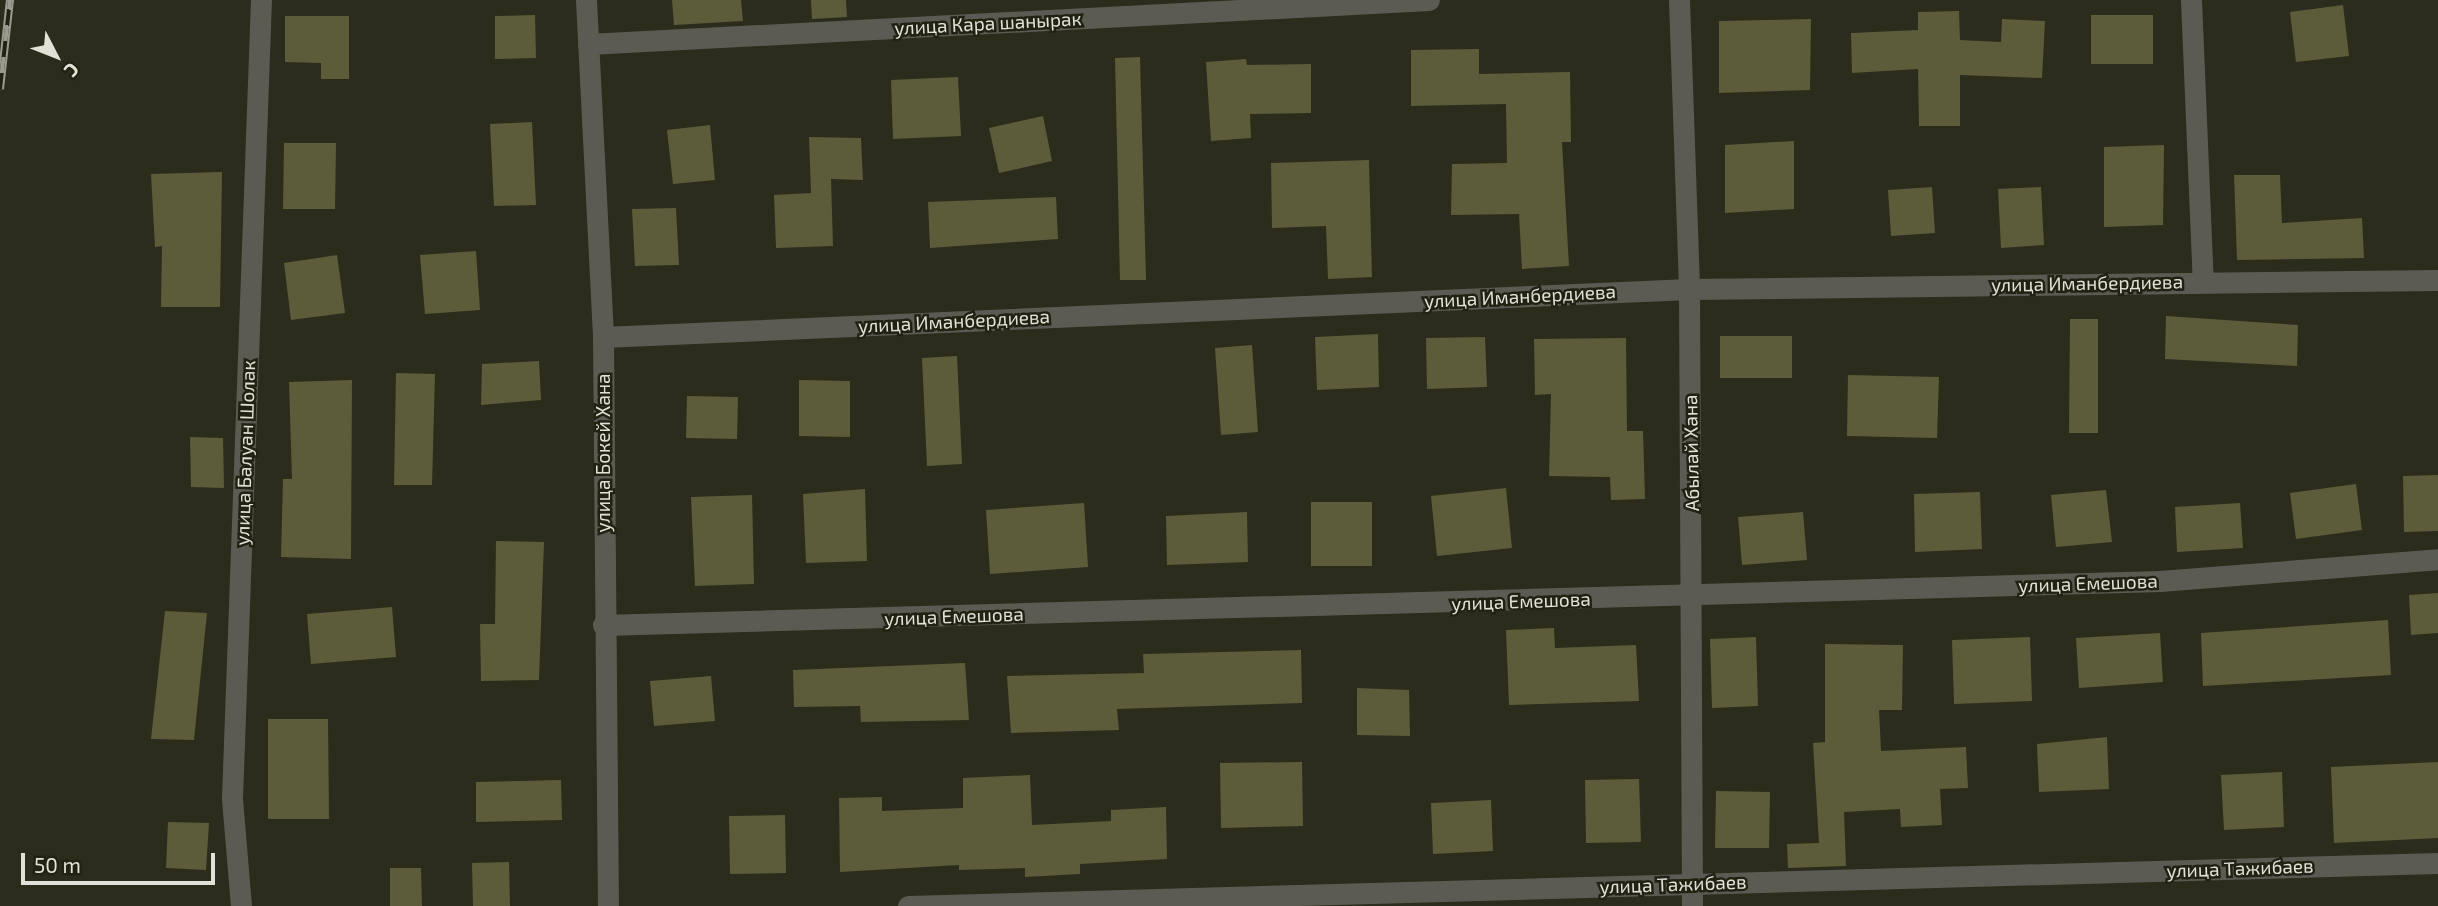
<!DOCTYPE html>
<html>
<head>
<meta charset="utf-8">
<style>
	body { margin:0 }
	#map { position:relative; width:2438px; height:906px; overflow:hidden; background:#2c2c1c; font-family:"Exo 2",sans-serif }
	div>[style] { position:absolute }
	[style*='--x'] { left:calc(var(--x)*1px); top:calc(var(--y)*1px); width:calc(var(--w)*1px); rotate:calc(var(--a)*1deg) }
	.building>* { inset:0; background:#5c5c3a }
	.street>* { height:21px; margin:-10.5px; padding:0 10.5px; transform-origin:10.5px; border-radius:10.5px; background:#5b5b54 }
	.rail>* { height:8px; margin-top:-4px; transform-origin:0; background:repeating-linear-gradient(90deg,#222213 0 16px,#9a9b8f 0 32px); box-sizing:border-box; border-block:2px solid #9a9b8f }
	span { translate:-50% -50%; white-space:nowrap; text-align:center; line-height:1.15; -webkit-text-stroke:5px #222213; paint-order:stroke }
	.street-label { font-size:19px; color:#e0e1d7 }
	.north { position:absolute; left:21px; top:21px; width:70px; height:70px; -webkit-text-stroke:5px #222213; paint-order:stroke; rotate:132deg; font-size:19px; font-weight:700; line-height:28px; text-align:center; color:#e0e1d7 }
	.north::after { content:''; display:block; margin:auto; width:24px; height:32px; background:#e0e1d7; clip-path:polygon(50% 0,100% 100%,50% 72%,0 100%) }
	.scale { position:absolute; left:21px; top:853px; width:194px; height:32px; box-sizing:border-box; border:4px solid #e0e1d7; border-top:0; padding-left:9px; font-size:21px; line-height:24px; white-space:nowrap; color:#e0e1d7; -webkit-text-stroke:5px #222213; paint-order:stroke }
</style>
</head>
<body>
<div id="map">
	<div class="building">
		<div style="clip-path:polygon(672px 0,741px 0,743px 21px,674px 25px)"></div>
		<div style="clip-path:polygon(811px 0,846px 0,847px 17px,812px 19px)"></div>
		<div style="clip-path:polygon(2343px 5px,2349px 56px,2296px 62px,2290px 12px)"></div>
		<div style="clip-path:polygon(1959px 11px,1960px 40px,2001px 42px,2002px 19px,2045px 21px,2042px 78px,1960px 75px,1960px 126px,1919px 126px,1918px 69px,1852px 73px,1851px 33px,1918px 30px,1918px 12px)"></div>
		<div style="clip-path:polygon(535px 15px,536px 58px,495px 59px,495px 16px)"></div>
		<div style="clip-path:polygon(2091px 15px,2153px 15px,2153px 64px,2091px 64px)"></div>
		<div style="clip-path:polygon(285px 16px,349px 16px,349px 79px,321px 79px,321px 63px,285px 62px)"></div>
		<div style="clip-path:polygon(1811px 19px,1810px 90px,1719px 93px,1719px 21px)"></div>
		<div style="clip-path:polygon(1479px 49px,1479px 74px,1570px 72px,1571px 142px,1562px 142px,1569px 266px,1522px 269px,1519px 214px,1451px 215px,1452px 164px,1507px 163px,1506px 104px,1411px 106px,1411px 50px)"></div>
		<div style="clip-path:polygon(1140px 57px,1146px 280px,1120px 280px,1115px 58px)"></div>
		<div style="clip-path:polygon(1246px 59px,1247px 65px,1311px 64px,1311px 113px,1250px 114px,1251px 138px,1211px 141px,1206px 62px)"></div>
		<div style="clip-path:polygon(958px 77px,961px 136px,893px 139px,891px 80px)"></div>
		<div style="clip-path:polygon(1043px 116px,1052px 161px,999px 173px,989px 128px)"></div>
		<div style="clip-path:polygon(532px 122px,536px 205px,494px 206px,490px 124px)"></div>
		<div style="clip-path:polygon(710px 125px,715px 180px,673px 184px,667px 130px)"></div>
		<div style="clip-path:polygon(809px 137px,861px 138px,863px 180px,831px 179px,833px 246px,776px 248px,774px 195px,811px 193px)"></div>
		<div style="clip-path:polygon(1794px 141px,1794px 209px,1725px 213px,1725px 145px)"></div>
		<div style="clip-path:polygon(284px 143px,336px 143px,335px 209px,283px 209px)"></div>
		<div style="clip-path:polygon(2164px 145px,2163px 225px,2104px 227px,2104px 147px)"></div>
		<div style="clip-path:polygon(1369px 160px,1372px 277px,1328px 279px,1326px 226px,1272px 228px,1271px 163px)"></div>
		<div style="clip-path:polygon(222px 172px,220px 307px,161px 307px,162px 246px,155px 247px,151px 174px)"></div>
		<div style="clip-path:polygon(2234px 175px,2280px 175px,2282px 223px,2362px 218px,2364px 258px,2237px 260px)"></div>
		<div style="clip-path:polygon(1932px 187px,1935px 233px,1891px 236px,1888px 190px)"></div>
		<div style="clip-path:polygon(2041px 187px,2044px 245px,2001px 248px,1998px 189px)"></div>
		<div style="clip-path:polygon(1056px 197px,1058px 239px,930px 248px,928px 202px)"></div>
		<div style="clip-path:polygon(676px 208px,679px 265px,635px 266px,632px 209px)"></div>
		<div style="clip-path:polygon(476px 251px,480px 310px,425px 314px,420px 255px)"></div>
		<div style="clip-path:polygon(337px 255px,345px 313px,291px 320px,284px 263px)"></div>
		<div style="clip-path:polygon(2166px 316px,2298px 325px,2297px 366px,2165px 359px)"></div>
		<div style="clip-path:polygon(2070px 319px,2098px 319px,2098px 433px,2069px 433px)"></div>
		<div style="clip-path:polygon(1378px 334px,1379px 387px,1317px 390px,1315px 337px)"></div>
		<div style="clip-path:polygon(1720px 336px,1792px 336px,1792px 378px,1720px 378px)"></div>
		<div style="clip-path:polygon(1485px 337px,1487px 387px,1427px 389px,1426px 338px)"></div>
		<div style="clip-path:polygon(1626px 338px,1627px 431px,1643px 431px,1645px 499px,1611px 500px,1610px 477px,1549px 476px,1551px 394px,1535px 395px,1534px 339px)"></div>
		<div style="clip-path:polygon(1252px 345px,1258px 432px,1221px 435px,1215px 348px)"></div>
		<div style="clip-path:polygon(957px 356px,962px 464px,927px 466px,922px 358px)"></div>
		<div style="clip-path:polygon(539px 361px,541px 400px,481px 405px,482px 364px)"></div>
		<div style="clip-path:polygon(396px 373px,435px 374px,432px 485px,394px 485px)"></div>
		<div style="clip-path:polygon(1848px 375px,1939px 377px,1937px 438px,1847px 436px)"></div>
		<div style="clip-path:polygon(352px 380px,351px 559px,281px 557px,283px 479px,292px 479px,289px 382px)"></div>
		<div style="clip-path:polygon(799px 380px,850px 381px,850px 437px,799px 436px)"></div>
		<div style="clip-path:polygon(687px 396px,738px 397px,737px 439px,686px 438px)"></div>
		<div style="clip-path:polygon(190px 437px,223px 438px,224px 488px,191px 487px)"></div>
		<div style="clip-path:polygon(2438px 475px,2438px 531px,2404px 532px,2403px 476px)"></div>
		<div style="clip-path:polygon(2356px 484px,2362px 530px,2296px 539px,2290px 493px)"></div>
		<div style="clip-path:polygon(1506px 488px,1512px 548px,1437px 556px,1431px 496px)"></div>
		<div style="clip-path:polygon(865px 489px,867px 561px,806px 563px,803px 494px)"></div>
		<div style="clip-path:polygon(2106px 490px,2112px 542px,2056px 547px,2051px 495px)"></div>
		<div style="clip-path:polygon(1980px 492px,1982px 549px,1915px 552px,1914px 494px)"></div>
		<div style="clip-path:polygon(752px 495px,754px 584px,695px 586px,691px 497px)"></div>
		<div style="clip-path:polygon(1311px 502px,1372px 502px,1372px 566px,1311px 566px)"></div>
		<div style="clip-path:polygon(1084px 503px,1088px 567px,990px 574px,986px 510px)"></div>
		<div style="clip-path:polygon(2240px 503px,2243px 548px,2177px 552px,2175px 507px)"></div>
		<div style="clip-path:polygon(1247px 512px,1248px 562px,1167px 565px,1166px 516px)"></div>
		<div style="clip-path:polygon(1803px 512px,1807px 560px,1742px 565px,1738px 517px)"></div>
		<div style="clip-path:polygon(496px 541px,544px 542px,539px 680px,481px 681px,480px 624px,495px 624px)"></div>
		<div style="clip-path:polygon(2438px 593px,2438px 633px,2411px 635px,2409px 595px)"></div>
		<div style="clip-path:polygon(392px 607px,396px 657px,311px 664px,307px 614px)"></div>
		<div style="clip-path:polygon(165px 611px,207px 613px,194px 740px,151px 739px)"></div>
		<div style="clip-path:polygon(2388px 620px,2391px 675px,2203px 686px,2201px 633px)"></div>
		<div style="clip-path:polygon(1554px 628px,1555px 648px,1636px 645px,1639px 701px,1509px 705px,1506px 630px)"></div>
		<div style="clip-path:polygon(2160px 633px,2163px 682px,2079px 688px,2076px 638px)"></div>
		<div style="clip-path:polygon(1756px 637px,1758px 706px,1712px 708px,1710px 639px)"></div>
		<div style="clip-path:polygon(2030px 637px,2032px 701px,1954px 704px,1952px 640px)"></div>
		<div style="clip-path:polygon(1825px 644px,1903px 645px,1902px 710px,1879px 710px,1881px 751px,1966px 747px,1968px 788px,1940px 789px,1942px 825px,1901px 827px,1900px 809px,1844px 812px,1846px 866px,1788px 868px,1787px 844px,1819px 843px,1813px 743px,1825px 742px)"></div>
		<div style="clip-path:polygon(1301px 650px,1302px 703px,1117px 709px,1119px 730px,1011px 733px,1007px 676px,1144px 673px,1143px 654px)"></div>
		<div style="clip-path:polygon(965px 663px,969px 720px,861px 722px,860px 706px,794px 707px,793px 670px)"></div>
		<div style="clip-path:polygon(711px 676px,715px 721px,654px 726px,650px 681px)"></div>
		<div style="clip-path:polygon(1357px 688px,1409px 690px,1410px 736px,1357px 735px)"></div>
		<div style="clip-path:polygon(268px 719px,328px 719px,329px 819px,268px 819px)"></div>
		<div style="clip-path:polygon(2107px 737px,2109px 789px,2039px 792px,2037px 744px)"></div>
		<div style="clip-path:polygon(1302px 762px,1303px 826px,1221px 828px,1220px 763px)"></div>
		<div style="clip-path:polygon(2438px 762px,2438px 838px,2334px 843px,2331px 767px)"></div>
		<div style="clip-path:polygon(2282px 772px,2284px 827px,2224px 830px,2221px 775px)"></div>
		<div style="clip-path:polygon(1030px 775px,1032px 825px,1111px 821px,1111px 810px,1166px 807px,1167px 859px,1080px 864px,1080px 874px,1025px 877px,1025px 868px,959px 870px,959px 865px,840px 872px,839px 798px,882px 797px,882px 811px,963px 808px,963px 778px)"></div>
		<div style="clip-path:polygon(1639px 779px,1641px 842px,1586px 843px,1585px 780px)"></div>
		<div style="clip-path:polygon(561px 780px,562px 820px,476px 822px,476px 782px)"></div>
		<div style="clip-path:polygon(1716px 791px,1770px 792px,1769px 848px,1715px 848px)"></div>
		<div style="clip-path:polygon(1491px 800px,1493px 851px,1433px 854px,1431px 803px)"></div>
		<div style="clip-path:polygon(785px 815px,786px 873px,730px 874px,729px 816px)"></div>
		<div style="clip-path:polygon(168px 822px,209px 823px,206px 870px,166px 868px)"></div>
		<div style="clip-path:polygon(509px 862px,510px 906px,473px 906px,472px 863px)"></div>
		<div style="clip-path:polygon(390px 868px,421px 868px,422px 906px,390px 906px)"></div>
	</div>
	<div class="street">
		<div style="--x:586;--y:0;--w:337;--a:87.1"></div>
		<div style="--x:603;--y:337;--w:569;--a:89.5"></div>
		<div style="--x:1679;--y:0;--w:289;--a:88"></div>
		<div style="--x:1689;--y:289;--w:617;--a:89.72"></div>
		<div style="--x:2191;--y:0;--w:282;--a:87.6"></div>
		<div style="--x:588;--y:44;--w:842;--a:-2.99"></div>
		<div style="--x:603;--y:337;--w:1087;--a:-2.53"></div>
		<div style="--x:1689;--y:289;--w:749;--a:-0.69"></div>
		<div style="--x:603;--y:625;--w:1558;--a:-1.62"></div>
		<div style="--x:2160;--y:581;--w:279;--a:-4.5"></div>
		<div style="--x:241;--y:906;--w:108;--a:-94.8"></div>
		<div style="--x:232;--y:798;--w:799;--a:-87.92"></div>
		<div style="--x:908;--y:906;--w:1531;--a:-1.61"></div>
	</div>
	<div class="rail">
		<div style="--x:0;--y:89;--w:90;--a:-83.6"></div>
	</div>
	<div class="street-label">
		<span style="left:988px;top:23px;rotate:-3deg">улица Кара шанырак</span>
		<span style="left:2087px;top:283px;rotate:-1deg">улица Иманбердиева</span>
		<span style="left:1520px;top:296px;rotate:-3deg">улица Иманбердиева</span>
		<span style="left:954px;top:321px;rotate:-3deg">улица Иманбердиева</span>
		<span style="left:245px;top:453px;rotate:-88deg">улица Балуан Шолак</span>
		<span style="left:603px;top:453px;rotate:-90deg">улица Бокей Хана</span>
		<span style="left:1691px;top:453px;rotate:-91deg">Абылай Хана</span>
		<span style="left:2088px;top:583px;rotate:-2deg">улица Емешова</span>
		<span style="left:1521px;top:601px;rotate:-2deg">улица Емешова</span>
		<span style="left:954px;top:616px;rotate:-2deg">улица Емешова</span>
		<span style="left:2240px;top:868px;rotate:-2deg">улица Тажибаев</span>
		<span style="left:1673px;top:884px;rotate:-2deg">улица Тажибаев</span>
	</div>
	<div class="north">С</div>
	<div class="scale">50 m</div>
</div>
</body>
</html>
